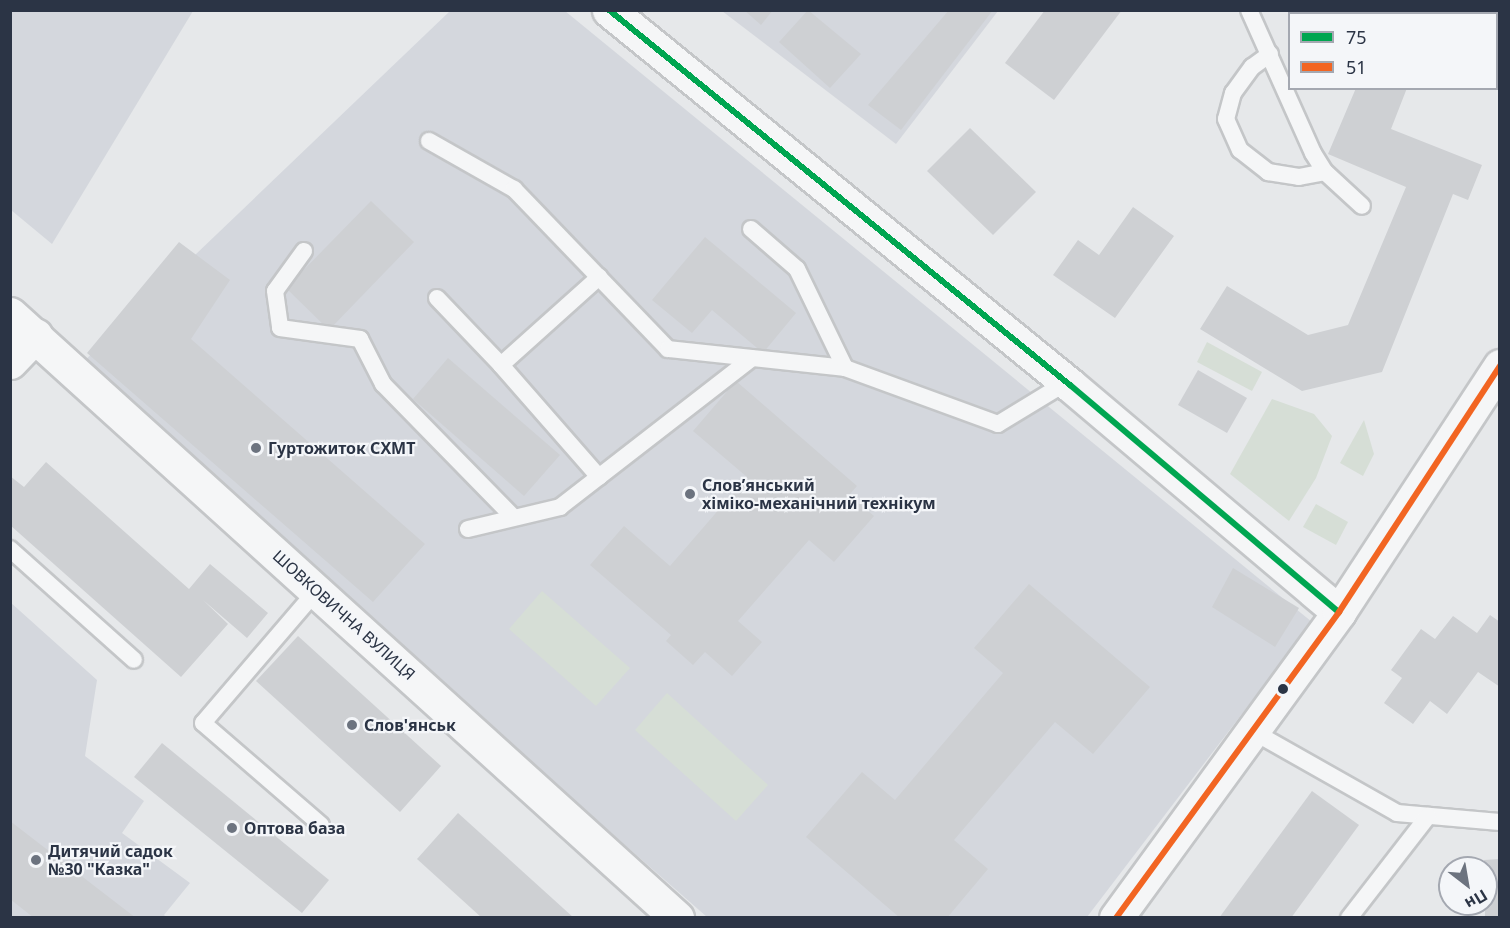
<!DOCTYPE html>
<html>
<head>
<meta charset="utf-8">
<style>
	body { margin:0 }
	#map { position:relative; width:1510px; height:928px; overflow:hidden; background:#e6e8ea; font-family:"Noto Sans",sans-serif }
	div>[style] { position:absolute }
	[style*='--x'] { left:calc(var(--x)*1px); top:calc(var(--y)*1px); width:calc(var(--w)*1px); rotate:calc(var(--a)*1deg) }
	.built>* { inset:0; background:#d4d7dd }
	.green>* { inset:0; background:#d6ded6 }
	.building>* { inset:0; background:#ced0d3 }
	.roads { filter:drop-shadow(2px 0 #c4c6c8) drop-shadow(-2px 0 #c4c6c8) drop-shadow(0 2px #c4c6c8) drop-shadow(0 -2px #c4c6c8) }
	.service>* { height:16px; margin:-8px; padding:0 8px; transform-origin:8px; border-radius:8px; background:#f5f6f7 }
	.minor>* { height:33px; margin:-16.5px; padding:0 16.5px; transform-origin:16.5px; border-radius:16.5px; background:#f5f6f7 }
	.tertiary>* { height:33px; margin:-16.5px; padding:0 16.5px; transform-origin:16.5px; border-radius:16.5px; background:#f5f6f7 }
	.bus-1>* { height:6px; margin:-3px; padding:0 3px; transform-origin:3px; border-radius:3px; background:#00a651 }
	.bus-2>* { height:6px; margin:-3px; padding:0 3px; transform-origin:3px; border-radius:3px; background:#f26522 }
	.dots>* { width:16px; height:16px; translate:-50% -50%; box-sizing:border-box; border:3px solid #f4f6f9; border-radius:50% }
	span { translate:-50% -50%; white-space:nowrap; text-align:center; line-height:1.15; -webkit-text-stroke:4.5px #f4f6f9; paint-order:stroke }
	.poi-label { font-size:16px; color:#2b3445; font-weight:700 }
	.left { translate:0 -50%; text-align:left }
	.street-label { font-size:16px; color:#2b3445 }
	.frame { position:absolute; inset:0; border:12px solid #2b3445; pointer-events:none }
	.legend { position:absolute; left:1288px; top:12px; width:210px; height:78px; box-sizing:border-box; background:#f4f6f9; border:2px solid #a4a8b1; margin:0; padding:8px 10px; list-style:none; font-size:18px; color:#2b3445 }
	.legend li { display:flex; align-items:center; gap:12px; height:30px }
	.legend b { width:30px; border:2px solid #a4a8b1 }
	.north { position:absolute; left:1438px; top:856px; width:60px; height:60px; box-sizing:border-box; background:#f4f6f9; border:2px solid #a4a8b1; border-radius:50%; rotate:149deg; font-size:16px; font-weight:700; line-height:24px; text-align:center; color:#2b3445 }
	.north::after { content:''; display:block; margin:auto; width:21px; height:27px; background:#6c737f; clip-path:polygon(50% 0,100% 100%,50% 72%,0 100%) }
</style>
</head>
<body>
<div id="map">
	<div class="built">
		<div style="clip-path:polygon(10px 11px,193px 11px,52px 244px,11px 210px)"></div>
		<div style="clip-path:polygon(450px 11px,565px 11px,1312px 622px,1087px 917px,707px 917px,79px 366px)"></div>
		<div style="clip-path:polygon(722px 11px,998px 11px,896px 144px)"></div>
		<div style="clip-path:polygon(10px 602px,97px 680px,85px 756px,144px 801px,122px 833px,190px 883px,164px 915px,166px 917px,11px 917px)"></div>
	</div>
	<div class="green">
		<div style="clip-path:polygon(1207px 342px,1262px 372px,1252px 391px,1197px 362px)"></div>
		<div style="clip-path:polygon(1272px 399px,1314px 414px,1332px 436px,1316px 478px,1289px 521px,1230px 474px)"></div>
		<div style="clip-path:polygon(1364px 420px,1374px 454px,1363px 476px,1340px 463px)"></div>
		<div style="clip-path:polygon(1316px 504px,1348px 522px,1336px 545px,1303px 527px)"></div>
		<div style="clip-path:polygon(542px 591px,630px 668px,596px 706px,509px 629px)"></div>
		<div style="clip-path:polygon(667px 693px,768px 785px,736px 821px,635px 730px)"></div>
	</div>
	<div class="building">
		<div style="clip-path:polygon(744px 10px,773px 10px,761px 25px)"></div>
		<div style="clip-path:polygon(808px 10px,861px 54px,830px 88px,779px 42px)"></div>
		<div style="clip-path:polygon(949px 10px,993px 10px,901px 130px,868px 105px)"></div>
		<div style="clip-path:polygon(1045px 10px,1122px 10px,1054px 100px,1005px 63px)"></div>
		<div style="clip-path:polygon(1388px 10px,1438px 10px,1387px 14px)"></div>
		<div style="clip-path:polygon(1356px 88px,1407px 88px,1391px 129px,1482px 165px,1468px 200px,1453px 194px,1382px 372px,1302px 391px,1200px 329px,1227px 286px,1308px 335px,1348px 325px,1406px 187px,1328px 154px)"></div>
		<div style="clip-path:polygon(970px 128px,1036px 192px,993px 235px,927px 171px)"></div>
		<div style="clip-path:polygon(371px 201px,414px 242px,329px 330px,286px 288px)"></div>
		<div style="clip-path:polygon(1133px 207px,1174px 236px,1115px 318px,1053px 275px,1078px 240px,1099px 255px)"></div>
		<div style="clip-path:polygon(705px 237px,796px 313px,763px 353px,712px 310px,692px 333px,652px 300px)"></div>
		<div style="clip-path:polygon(179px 242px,230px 280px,191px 339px,425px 544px,373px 602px,87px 353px)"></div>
		<div style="clip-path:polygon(448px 358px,560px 455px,524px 496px,413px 399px)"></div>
		<div style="clip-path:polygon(1198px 370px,1247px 398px,1227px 433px,1178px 405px)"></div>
		<div style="clip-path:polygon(736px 381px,857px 486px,849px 495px,874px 516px,834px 562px,809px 540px,738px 621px,762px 642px,732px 676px,705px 652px,693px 665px,666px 641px,671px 635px,590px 565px,624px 526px,670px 566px,747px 477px,693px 431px)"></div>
		<div style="clip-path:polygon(46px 462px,189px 589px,210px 564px,268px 613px,247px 638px,203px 600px,228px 624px,181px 677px,10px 525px,10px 476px,24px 487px)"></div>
		<div style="clip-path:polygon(1233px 568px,1299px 608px,1275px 647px,1212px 607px)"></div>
		<div style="clip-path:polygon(1029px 584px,1150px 687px,1093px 754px,1055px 722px,954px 840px,988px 869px,947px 918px,900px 918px,806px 837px,862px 772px,895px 800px,1003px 673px,974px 648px)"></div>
		<div style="clip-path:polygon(1490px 615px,1500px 622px,1500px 687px,1478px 672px,1447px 714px,1430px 701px,1413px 724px,1384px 703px,1402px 678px,1391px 670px,1421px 629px,1435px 639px,1453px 616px,1477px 633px)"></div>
		<div style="clip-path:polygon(298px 636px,441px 766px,400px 812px,256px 681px)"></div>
		<div style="clip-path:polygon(162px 743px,329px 880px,302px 913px,134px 777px)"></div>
		<div style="clip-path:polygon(1312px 791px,1359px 825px,1291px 918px,1219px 918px)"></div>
		<div style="clip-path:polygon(458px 813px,574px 918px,482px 918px,417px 859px)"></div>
		<div style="clip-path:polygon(10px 821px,136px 918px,34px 918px,10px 899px)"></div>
		<div style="clip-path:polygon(1500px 859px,1500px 918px,1485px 918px,1484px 860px)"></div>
	</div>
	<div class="roads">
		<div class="service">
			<div style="--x:1249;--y:10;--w:157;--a:65.9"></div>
			<div style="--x:1313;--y:153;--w:22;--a:58"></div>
			<div style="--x:1325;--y:172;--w:50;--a:42.6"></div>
			<div style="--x:1270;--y:54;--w:22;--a:144"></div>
			<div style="--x:1252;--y:67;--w:32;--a:126"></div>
			<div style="--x:1233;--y:93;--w:27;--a:105"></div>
			<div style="--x:1226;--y:119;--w:34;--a:66"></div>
			<div style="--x:1240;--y:150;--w:36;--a:38"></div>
			<div style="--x:1268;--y:172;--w:31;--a:9"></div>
			<div style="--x:1299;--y:177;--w:26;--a:-11"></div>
			<div style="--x:429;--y:141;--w:98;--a:29.5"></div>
			<div style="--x:514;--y:189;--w:222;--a:46.1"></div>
			<div style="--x:668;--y:349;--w:178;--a:6.1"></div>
			<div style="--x:751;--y:229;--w:61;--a:41"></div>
			<div style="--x:797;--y:269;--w:110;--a:64.1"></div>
			<div style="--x:845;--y:368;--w:163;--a:20.1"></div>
			<div style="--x:998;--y:424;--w:81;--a:-31.3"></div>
			<div style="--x:304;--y:251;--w:49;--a:125.9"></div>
			<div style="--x:275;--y:291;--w:37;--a:82"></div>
			<div style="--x:280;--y:328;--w:81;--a:7.8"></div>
			<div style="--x:360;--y:339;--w:51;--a:62.9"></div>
			<div style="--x:383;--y:384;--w:187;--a:45.6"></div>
			<div style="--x:437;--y:298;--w:93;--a:46.3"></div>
			<div style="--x:599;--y:477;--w:149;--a:-131.2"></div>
			<div style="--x:501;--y:365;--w:132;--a:-41.9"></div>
			<div style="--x:468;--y:529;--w:95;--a:-13.4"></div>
			<div style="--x:560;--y:507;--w:243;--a:-37.8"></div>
			<div style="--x:10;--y:549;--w:166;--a:41.8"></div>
			<div style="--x:317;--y:590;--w:175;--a:130.6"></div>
			<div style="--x:203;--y:723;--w:156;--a:40.8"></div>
			<div style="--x:1254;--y:732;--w:164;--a:29.5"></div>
			<div style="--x:1397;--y:813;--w:103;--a:5"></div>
			<div style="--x:1349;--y:918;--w:129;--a:-52.2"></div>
		</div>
		<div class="minor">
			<div style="--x:609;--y:10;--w:594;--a:39.13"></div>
			<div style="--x:1070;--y:385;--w:352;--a:40.2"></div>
			<div style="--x:10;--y:314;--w:900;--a:42.16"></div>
			<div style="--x:10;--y:362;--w:37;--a:-46"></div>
		</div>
		<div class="tertiary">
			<div style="--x:1116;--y:918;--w:379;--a:-53.9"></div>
			<div style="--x:1339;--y:612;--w:294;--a:-56.8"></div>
		</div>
	</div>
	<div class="bus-1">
		<div style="--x:609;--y:10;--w:594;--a:39.13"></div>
		<div style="--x:1070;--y:385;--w:352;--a:40.2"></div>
	</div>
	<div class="bus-2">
		<div style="--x:1116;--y:918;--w:379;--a:-53.9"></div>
		<div style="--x:1339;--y:612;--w:294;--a:-56.8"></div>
	</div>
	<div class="dots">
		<div style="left:256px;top:448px;background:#6c737f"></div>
		<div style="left:690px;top:494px;background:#6c737f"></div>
		<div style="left:1283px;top:689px;background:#2b3445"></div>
		<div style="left:352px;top:725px;background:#6c737f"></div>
		<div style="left:232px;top:828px;background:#6c737f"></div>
		<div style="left:36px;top:860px;background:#6c737f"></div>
	</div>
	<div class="poi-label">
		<span class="left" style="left:268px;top:448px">Гуртожиток СХМТ</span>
		<span class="left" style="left:702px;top:494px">Слов’янський<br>хіміко-механічний технікум</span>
		<span class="left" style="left:364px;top:725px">Слов'янськ</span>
		<span class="left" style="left:244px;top:828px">Оптова база</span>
		<span class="left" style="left:48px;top:860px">Дитячий садок<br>№30 "Казка"</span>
	</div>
	<div class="street-label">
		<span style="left:344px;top:615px;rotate:42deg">ШОВКОВИЧНА ВУЛИЦЯ</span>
	</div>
	<div class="frame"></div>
	<ul class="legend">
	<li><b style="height:8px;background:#00a651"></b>75</li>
	<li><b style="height:8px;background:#f26522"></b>51</li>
	</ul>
	<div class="north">Пн</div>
</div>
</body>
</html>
